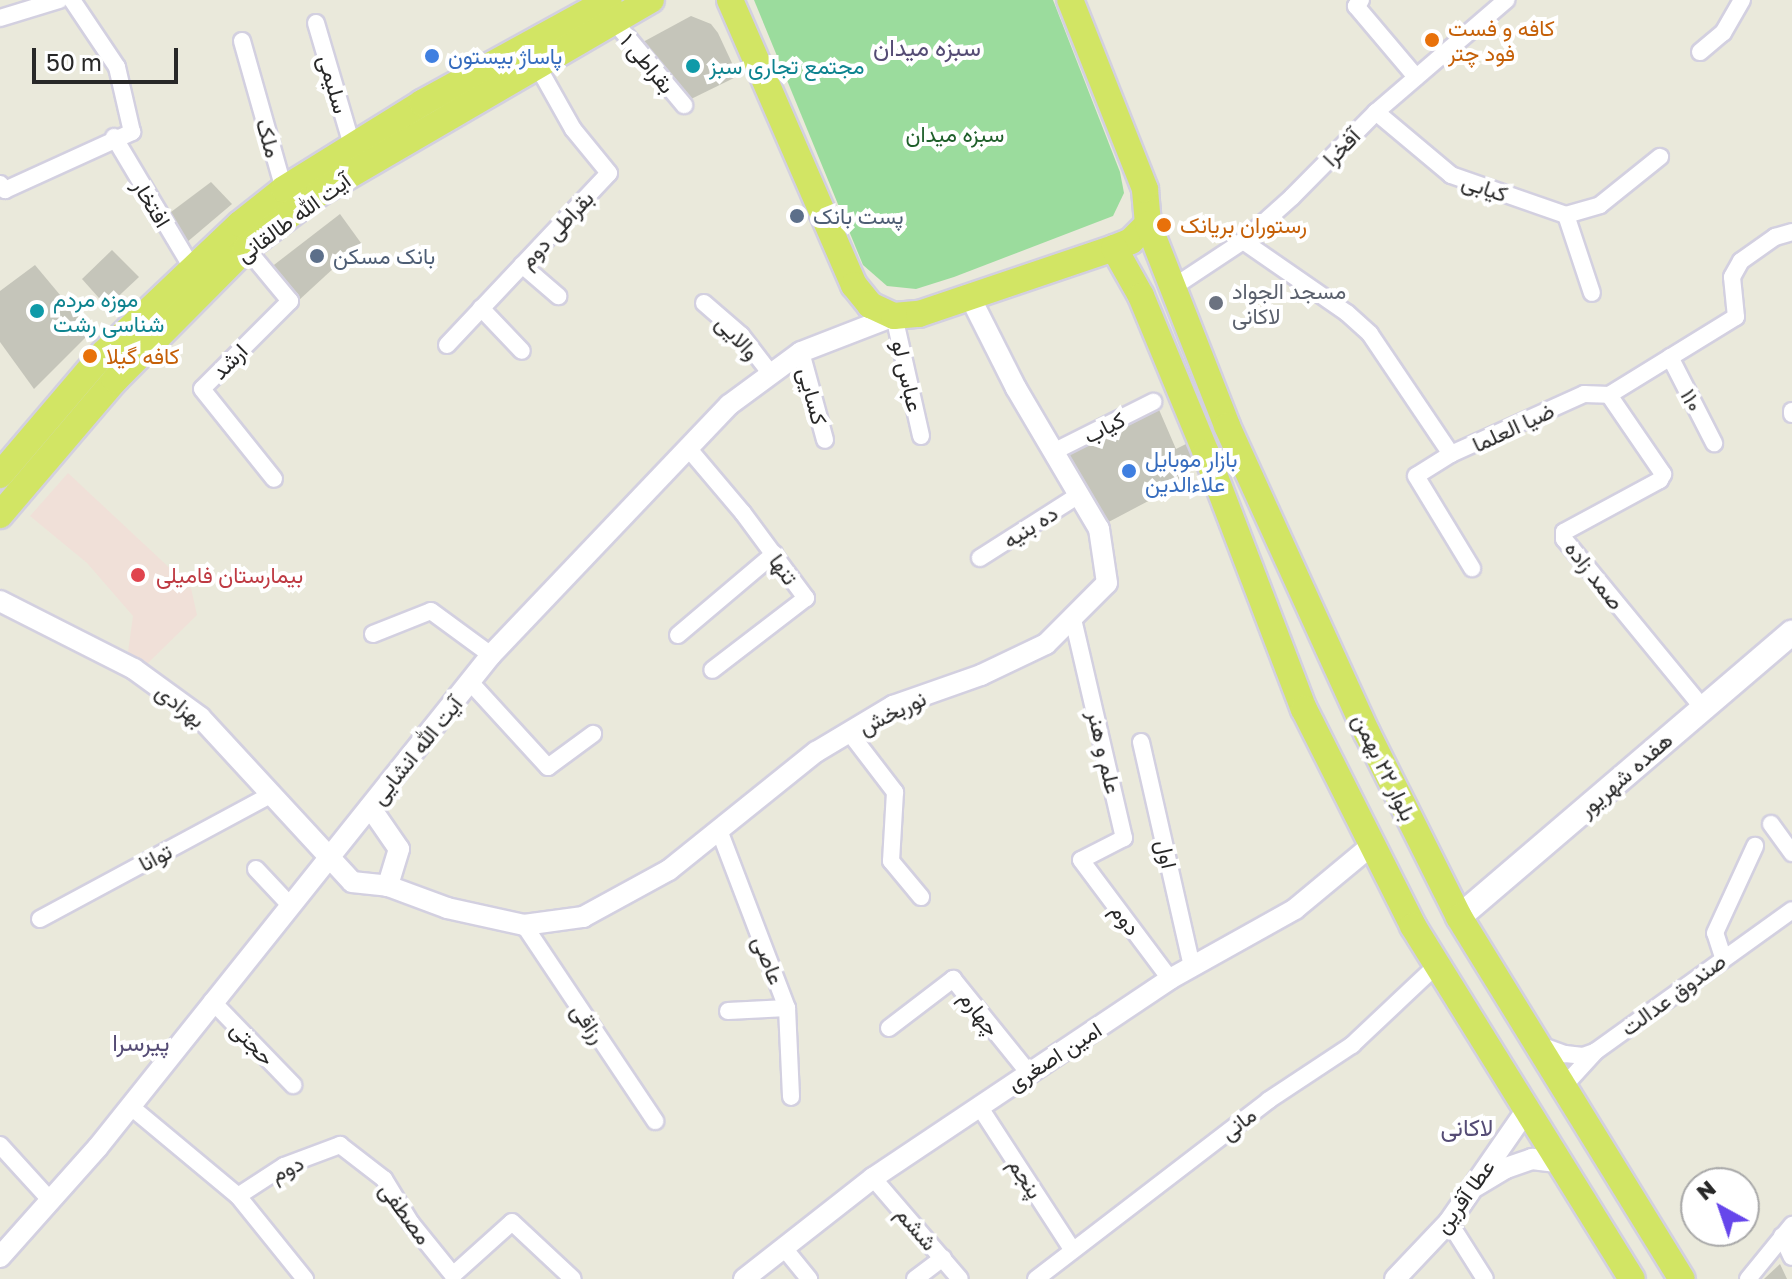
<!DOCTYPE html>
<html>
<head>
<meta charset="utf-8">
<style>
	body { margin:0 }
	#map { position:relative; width:1792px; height:1279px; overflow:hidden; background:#eae9db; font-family:"Golos Text",Vazirmatn,sans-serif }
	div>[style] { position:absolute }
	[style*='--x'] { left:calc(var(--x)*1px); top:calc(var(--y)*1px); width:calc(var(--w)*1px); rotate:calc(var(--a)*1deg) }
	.medical>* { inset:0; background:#f0e0d8 }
	.green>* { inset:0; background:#9bdc9d }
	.building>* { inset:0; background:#c5c5ba }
	.roads { filter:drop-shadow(2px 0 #d3d0e0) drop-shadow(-2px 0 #d3d0e0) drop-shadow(0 2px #d3d0e0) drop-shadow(0 -2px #d3d0e0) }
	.minor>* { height:16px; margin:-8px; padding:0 8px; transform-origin:8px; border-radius:8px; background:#fff }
	.tertiary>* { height:20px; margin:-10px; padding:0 10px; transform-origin:10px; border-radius:10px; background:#fff }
	.secondary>* { height:24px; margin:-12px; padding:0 12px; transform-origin:12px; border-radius:12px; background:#fff }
	.primary>* { height:26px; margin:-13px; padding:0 13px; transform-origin:13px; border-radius:13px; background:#d2e564 }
	.dots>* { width:22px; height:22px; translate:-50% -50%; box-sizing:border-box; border:4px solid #fff; border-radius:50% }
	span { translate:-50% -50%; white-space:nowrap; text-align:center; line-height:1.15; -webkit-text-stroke:8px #fff; paint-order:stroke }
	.food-label { font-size:22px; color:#c56008 }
	.left { translate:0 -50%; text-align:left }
	.shop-label { font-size:22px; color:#366cbe }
	.street-label { font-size:22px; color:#282828 }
	.culture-label { font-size:22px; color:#0d838f }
	.park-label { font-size:22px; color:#1f5f2a }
	.service-label { font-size:22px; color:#4e5e75 }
	.worship-label { font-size:22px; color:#5b616d }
	.health-label { font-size:22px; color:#be3a42 }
	.neighbourhood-label { font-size:24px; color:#554c75 }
	.north { position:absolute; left:1680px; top:1167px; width:80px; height:80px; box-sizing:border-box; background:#fff; border:2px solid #a9a9a9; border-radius:50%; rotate:320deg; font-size:22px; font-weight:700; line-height:32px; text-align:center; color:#282828 }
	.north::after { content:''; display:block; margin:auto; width:28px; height:36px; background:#6646eb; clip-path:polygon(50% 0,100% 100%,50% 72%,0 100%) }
	.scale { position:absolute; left:32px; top:48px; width:146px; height:36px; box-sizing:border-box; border:4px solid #282828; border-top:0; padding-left:10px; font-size:24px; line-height:28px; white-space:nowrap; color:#282828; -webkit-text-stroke:6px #fff; paint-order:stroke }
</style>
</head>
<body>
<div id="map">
	<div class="medical">
		<div style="clip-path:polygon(68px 473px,191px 588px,197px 615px,143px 668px,127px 659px,133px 616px,87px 563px,30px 516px)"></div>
	</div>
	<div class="green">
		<div style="clip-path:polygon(754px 0,1053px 0,1120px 172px,1124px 193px,1113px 216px,954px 277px,916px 289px,887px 286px,863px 265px)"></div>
	</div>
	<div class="building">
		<div style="clip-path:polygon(691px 16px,711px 24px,718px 33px,738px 76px,687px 101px,643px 54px,643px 42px)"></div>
		<div style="clip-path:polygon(211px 182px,232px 204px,186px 243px,167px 215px)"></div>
		<div style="clip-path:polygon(340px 214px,361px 243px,298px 301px,270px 268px)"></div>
		<div style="clip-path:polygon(112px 250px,139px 277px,107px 307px,82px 279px)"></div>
		<div style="clip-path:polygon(35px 265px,91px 332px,34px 389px,0 342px,0 291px)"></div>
		<div style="clip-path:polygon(1157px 405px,1176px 449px,1198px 438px,1204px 454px,1183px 463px,1190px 479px,1101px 526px,1060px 452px)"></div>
		<div style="clip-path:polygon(1780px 1264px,1787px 1279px,1764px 1279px)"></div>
	</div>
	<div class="roads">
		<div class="minor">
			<div style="--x:1361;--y:0;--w:8;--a:130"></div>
			<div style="--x:1356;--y:6;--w:93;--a:49.8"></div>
			<div style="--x:0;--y:18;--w:62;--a:-17"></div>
			<div style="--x:613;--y:20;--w:111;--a:50.1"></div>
			<div style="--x:316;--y:23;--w:127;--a:73.6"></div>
			<div style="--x:242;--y:41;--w:154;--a:74.2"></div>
			<div style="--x:1700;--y:52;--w:30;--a:-40"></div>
			<div style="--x:1723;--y:33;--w:38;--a:-60"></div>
			<div style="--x:1376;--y:112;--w:98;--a:40"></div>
			<div style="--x:1451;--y:175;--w:122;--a:19.2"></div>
			<div style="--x:1566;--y:215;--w:82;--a:71.6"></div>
			<div style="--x:114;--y:137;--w:152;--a:59.2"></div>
			<div style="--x:0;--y:184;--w:8;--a:50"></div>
			<div style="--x:5;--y:190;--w:140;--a:-24.5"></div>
			<div style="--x:132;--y:132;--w:67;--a:-103"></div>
			<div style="--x:117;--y:67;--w:81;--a:-123.9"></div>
			<div style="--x:1566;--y:215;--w:35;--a:-16"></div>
			<div style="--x:1600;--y:205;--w:77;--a:-38.7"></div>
			<div style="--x:1243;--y:241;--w:126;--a:34.7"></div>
			<div style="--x:1347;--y:313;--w:31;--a:42"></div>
			<div style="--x:1370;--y:334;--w:145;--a:56"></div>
			<div style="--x:1451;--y:454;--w:146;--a:-24.3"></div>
			<div style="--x:1584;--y:394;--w:25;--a:2"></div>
			<div style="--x:1609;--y:395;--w:149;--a:-31.6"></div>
			<div style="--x:1736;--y:317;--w:40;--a:-95.7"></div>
			<div style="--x:1732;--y:277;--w:18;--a:-61"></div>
			<div style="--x:1741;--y:261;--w:42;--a:-35.2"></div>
			<div style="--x:1775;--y:237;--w:18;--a:-16"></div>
			<div style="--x:246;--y:248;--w:69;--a:50.3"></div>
			<div style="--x:290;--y:301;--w:124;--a:135"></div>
			<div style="--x:202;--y:389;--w:115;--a:51.3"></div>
			<div style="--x:522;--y:265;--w:48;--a:40.7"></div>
			<div style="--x:1172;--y:288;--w:85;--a:-33.5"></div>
			<div style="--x:1243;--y:241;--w:66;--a:-41.9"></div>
			<div style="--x:1292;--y:197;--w:120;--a:-45.3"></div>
			<div style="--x:1376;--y:112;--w:172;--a:-40.7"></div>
			<div style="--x:704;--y:303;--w:49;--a:40.9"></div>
			<div style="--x:741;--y:335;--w:49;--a:52.4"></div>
			<div style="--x:481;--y:308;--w:59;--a:46.4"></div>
			<div style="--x:894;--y:316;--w:123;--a:77.3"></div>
			<div style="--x:447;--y:345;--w:236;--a:-46.7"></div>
			<div style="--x:609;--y:173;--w:57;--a:-129.3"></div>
			<div style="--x:573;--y:129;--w:73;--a:-119.4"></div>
			<div style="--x:801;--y:352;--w:91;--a:74.7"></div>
			<div style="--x:1670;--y:357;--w:97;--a:62.9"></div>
			<div style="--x:1609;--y:395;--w:96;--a:55.6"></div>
			<div style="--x:1663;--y:474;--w:7;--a:117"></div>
			<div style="--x:1660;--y:480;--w:109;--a:151.6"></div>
			<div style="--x:1564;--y:532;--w:7;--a:90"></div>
			<div style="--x:1564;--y:539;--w:217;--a:50.6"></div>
			<div style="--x:1792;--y:411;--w:3;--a:90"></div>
			<div style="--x:688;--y:448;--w:85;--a:49.8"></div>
			<div style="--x:743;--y:513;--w:106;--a:53.5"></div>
			<div style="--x:806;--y:598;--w:118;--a:142.5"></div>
			<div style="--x:1055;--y:451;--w:110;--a:-26.6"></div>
			<div style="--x:1451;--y:454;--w:41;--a:147.8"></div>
			<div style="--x:1416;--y:476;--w:108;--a:58.7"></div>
			<div style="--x:980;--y:558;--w:117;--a:-32.5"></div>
			<div style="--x:1073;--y:619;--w:225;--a:76.9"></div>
			<div style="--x:1124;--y:838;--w:48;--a:152.9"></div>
			<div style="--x:1081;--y:860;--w:149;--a:53.2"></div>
			<div style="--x:373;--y:634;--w:62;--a:-21.6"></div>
			<div style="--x:431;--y:611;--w:74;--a:36.3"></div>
			<div style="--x:678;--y:635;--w:126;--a:-40.2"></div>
			<div style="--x:471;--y:683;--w:114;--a:47.5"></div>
			<div style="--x:548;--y:767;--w:56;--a:-36.3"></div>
			<div style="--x:849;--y:732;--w:76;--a:52.5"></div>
			<div style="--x:895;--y:792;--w:69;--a:93.3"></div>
			<div style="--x:891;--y:861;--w:47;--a:50.2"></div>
			<div style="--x:1141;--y:742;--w:231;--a:77.2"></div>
			<div style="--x:1771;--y:824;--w:36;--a:54"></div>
			<div style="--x:719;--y:830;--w:191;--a:69.1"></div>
			<div style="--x:787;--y:1008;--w:89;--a:87.4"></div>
			<div style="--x:256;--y:869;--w:48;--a:46.7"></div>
			<div style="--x:40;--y:919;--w:261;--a:-28.3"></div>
			<div style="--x:524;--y:925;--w:236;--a:56.2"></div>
			<div style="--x:1723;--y:957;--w:25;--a:-108"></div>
			<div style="--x:1715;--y:933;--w:96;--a:-65.3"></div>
			<div style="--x:212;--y:1001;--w:117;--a:46"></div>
			<div style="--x:728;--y:1011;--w:59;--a:-2.9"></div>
			<div style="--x:889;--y:1028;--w:81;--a:-37.4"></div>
			<div style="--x:953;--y:979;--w:119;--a:51.1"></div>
			<div style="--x:1540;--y:1045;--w:27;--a:20"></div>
			<div style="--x:1565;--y:1054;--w:18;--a:6"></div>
			<div style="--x:1583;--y:1056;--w:12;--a:-20"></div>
			<div style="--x:1563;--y:1087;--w:49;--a:-47.5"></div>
			<div style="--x:1596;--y:1051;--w:241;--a:-35.7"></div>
			<div style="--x:130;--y:1106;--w:141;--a:39.8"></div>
			<div style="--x:238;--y:1196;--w:107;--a:51.1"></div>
			<div style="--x:979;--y:1106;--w:171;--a:57"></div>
			<div style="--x:0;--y:1145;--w:74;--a:47.7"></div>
			<div style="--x:873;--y:1178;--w:133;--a:49.3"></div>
			<div style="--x:238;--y:1196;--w:55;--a:-33.1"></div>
			<div style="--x:284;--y:1166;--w:60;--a:-20.6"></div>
			<div style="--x:340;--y:1145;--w:56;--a:37.7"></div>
			<div style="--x:384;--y:1179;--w:52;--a:58.5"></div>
			<div style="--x:411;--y:1223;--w:67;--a:51.1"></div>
			<div style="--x:453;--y:1275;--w:79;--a:-41.9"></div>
			<div style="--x:512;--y:1222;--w:83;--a:43.1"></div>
			<div style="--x:1449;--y:1222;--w:67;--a:57.7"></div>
			<div style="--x:1782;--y:1236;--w:23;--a:65"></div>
			<div style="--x:784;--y:1248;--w:40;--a:51"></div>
			<div style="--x:915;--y:1279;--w:35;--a:-37"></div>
			<div style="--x:1036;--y:1279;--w:294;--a:-37.5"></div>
			<div style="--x:1269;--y:1100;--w:100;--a:-33.5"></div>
			<div style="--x:1352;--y:1045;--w:117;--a:-43.3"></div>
			<div style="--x:1748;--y:1279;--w:70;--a:-50.8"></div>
		</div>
		<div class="tertiary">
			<div style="--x:0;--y:601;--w:150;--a:26.9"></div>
			<div style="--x:134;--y:669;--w:82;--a:36"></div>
			<div style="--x:200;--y:717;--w:224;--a:47.3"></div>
			<div style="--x:352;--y:882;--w:36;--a:6"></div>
			<div style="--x:388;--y:886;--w:63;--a:20.4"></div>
			<div style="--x:447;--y:908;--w:79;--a:12.4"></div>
			<div style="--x:524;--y:925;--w:60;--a:-7.7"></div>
			<div style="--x:583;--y:917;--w:98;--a:-28.7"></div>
			<div style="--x:669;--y:870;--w:189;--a:-38.8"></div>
			<div style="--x:816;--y:752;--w:90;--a:-30.9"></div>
			<div style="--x:893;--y:706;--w:93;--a:-19.4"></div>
			<div style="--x:981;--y:675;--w:72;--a:-25.5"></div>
			<div style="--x:1046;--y:644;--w:86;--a:-45"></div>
			<div style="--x:1107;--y:583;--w:55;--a:-98.4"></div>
			<div style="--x:1099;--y:529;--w:164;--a:-120.5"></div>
			<div style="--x:1016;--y:388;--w:102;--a:-116.8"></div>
			<div style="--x:370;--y:807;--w:51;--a:55.4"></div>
			<div style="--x:399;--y:849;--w:39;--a:107"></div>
			<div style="--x:1476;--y:1186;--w:35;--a:-31"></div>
			<div style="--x:1506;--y:1168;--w:28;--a:-19"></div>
			<div style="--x:1532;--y:1159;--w:31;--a:7"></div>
			<div style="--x:0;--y:1257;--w:147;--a:-48.3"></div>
			<div style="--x:98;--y:1147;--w:630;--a:-51.38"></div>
			<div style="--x:491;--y:655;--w:345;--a:-46.4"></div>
			<div style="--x:729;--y:405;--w:89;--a:-36.4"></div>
			<div style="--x:801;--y:352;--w:100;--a:-21.2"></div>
			<div style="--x:744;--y:1279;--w:164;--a:-38.1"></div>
			<div style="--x:873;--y:1178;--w:358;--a:-33.8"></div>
			<div style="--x:1170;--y:979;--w:143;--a:-29.2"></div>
			<div style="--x:1295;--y:909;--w:100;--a:-39.7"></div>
			<div style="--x:1395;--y:1279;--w:79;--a:-46.5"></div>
			<div style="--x:1449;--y:1222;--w:139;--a:-55.3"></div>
		</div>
		<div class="secondary">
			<div style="--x:1459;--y:917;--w:438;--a:-40.5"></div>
		</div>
		<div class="primary">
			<div style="--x:730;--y:0;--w:311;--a:66.5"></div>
			<div style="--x:854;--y:285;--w:26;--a:51"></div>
			<div style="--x:870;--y:305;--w:26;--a:25"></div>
			<div style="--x:894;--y:316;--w:25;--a:-5"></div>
			<div style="--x:919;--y:314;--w:206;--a:-18.7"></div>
			<div style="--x:1114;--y:248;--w:18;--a:-22"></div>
			<div style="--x:1131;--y:241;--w:24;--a:-45"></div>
			<div style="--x:1148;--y:224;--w:35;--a:-95"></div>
			<div style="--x:1145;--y:189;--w:203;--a:-111.6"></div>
			<div style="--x:1148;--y:224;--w:217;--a:68.6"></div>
			<div style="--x:1227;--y:426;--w:337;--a:65.5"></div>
			<div style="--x:1367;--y:733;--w:206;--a:63.4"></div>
			<div style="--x:1459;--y:917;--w:425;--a:58.4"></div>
			<div style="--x:1114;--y:248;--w:55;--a:60.6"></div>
			<div style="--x:1141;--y:296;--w:170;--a:67.5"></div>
			<div style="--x:1206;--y:453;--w:274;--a:69.1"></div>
			<div style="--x:1304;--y:709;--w:243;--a:63.3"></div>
			<div style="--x:1413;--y:926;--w:415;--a:58.2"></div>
			<div style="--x:0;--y:475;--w:160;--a:-49.6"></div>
			<div style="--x:104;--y:353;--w:187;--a:-43.5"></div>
			<div style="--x:240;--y:224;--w:56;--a:-38.5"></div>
			<div style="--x:284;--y:189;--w:163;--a:-31.9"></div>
			<div style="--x:422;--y:103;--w:213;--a:-28.8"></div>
			<div style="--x:0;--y:515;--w:177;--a:-49.6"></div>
			<div style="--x:115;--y:380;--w:186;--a:-45.2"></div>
			<div style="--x:246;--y:248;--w:91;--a:-37"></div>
			<div style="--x:319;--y:193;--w:384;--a:-30.2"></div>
		</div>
	</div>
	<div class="dots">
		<div style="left:1432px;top:40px;background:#e8710a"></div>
		<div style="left:432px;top:56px;background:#3f7fe0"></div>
		<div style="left:693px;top:66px;background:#0f9aa8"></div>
		<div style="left:797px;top:216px;background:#5c6f8a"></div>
		<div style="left:1164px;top:225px;background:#e8710a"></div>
		<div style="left:317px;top:256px;background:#5c6f8a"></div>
		<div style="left:1216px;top:303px;background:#6b7280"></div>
		<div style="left:37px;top:311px;background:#0f9aa8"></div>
		<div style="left:90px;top:356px;background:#e8710a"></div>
		<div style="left:1129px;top:471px;background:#3f7fe0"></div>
		<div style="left:138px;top:575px;background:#e0444e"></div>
	</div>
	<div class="food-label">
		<span class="left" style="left:1448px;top:40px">کافه و فست<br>فود چتر</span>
		<span class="left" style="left:1180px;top:225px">رستوران بریانک</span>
		<span class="left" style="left:106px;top:356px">کافه گیلا</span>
	</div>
	<div class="shop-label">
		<span class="left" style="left:448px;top:56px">پاساژ بیستون</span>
		<span class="left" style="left:1145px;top:471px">بازار موبایل<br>علاءالدین</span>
	</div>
	<div class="street-label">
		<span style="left:648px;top:63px;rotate:50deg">بقراطی ۱</span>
		<span style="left:334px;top:84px;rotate:74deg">سلیمی</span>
		<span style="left:269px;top:138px;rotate:74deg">ملک</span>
		<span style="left:1341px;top:147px;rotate:-46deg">آفخرا</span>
		<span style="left:1485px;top:187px;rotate:19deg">کیابی</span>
		<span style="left:152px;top:203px;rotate:59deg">افتخار</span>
		<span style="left:293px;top:217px;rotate:-36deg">آیت الله طالقانی</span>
		<span style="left:556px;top:229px;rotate:-47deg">بقراطی دوم</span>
		<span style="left:738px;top:337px;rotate:47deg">والایی</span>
		<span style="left:229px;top:361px;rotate:-45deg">ارشد</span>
		<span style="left:908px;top:376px;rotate:77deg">عباس لو</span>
		<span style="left:813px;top:396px;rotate:75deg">کسایی</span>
		<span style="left:1692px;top:400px;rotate:63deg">۱۱۰</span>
		<span style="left:1104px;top:427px;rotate:-27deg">کیاب</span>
		<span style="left:1513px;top:427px;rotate:-25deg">ضیا العلما</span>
		<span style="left:1030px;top:526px;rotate:-32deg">ده بنیه</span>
		<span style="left:784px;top:569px;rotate:54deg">تنها</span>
		<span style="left:1595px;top:575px;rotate:52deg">صمد زاده</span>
		<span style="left:181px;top:705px;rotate:39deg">بهزادی</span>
		<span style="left:892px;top:712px;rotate:-26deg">نوربخش</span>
		<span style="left:416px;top:750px;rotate:-51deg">آیت الله انشایی</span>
		<span style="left:1105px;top:752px;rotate:77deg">علم و هنر</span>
		<span style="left:1385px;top:767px;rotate:64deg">بلوار ۲۲ بهمن</span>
		<span style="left:1625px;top:774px;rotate:-41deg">هفده شهریور</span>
		<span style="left:1167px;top:854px;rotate:77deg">اول</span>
		<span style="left:155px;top:857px;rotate:-28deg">توانا</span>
		<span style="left:1126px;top:919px;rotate:53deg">دوم</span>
		<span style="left:769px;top:960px;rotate:69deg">عاصی</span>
		<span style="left:1673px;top:994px;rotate:-36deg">صندوق عدالت</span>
		<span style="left:980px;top:1013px;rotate:52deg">چهارم</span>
		<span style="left:589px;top:1023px;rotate:56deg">رزاقی</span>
		<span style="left:253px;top:1043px;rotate:46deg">حجتی</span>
		<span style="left:1054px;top:1056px;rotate:-33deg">امین اصغری</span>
		<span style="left:1238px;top:1123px;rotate:-37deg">مانی</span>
		<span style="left:287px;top:1168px;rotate:-26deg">دوم</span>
		<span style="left:1026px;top:1178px;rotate:57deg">پنجم</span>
		<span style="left:1464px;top:1196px;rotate:-54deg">عطا آفرین</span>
		<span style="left:406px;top:1213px;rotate:54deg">مصطفی</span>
		<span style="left:917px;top:1228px;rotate:49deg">ششم</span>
	</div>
	<div class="culture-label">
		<span class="left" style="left:709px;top:66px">مجتمع تجاری سبز</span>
		<span class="left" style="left:53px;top:311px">موزه مردم<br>شناسی رشت</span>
	</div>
	<div class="park-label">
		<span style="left:955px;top:134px">سبزه میدان</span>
	</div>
	<div class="service-label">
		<span class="left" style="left:813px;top:216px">پست بانک</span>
		<span class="left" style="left:333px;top:256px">بانک مسکن</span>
	</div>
	<div class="worship-label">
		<span class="left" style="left:1232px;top:303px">مسجد الجواد<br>لاکانی</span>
	</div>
	<div class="health-label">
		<span class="left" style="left:156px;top:575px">بیمارستان فامیلی</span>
	</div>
	<div class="neighbourhood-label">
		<span style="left:927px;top:47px">سبزه میدان</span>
		<span style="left:141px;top:1042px">پیرسرا</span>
		<span style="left:1467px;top:1127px">لاکانی</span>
	</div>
	<div class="north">N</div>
	<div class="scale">50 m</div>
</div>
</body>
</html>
